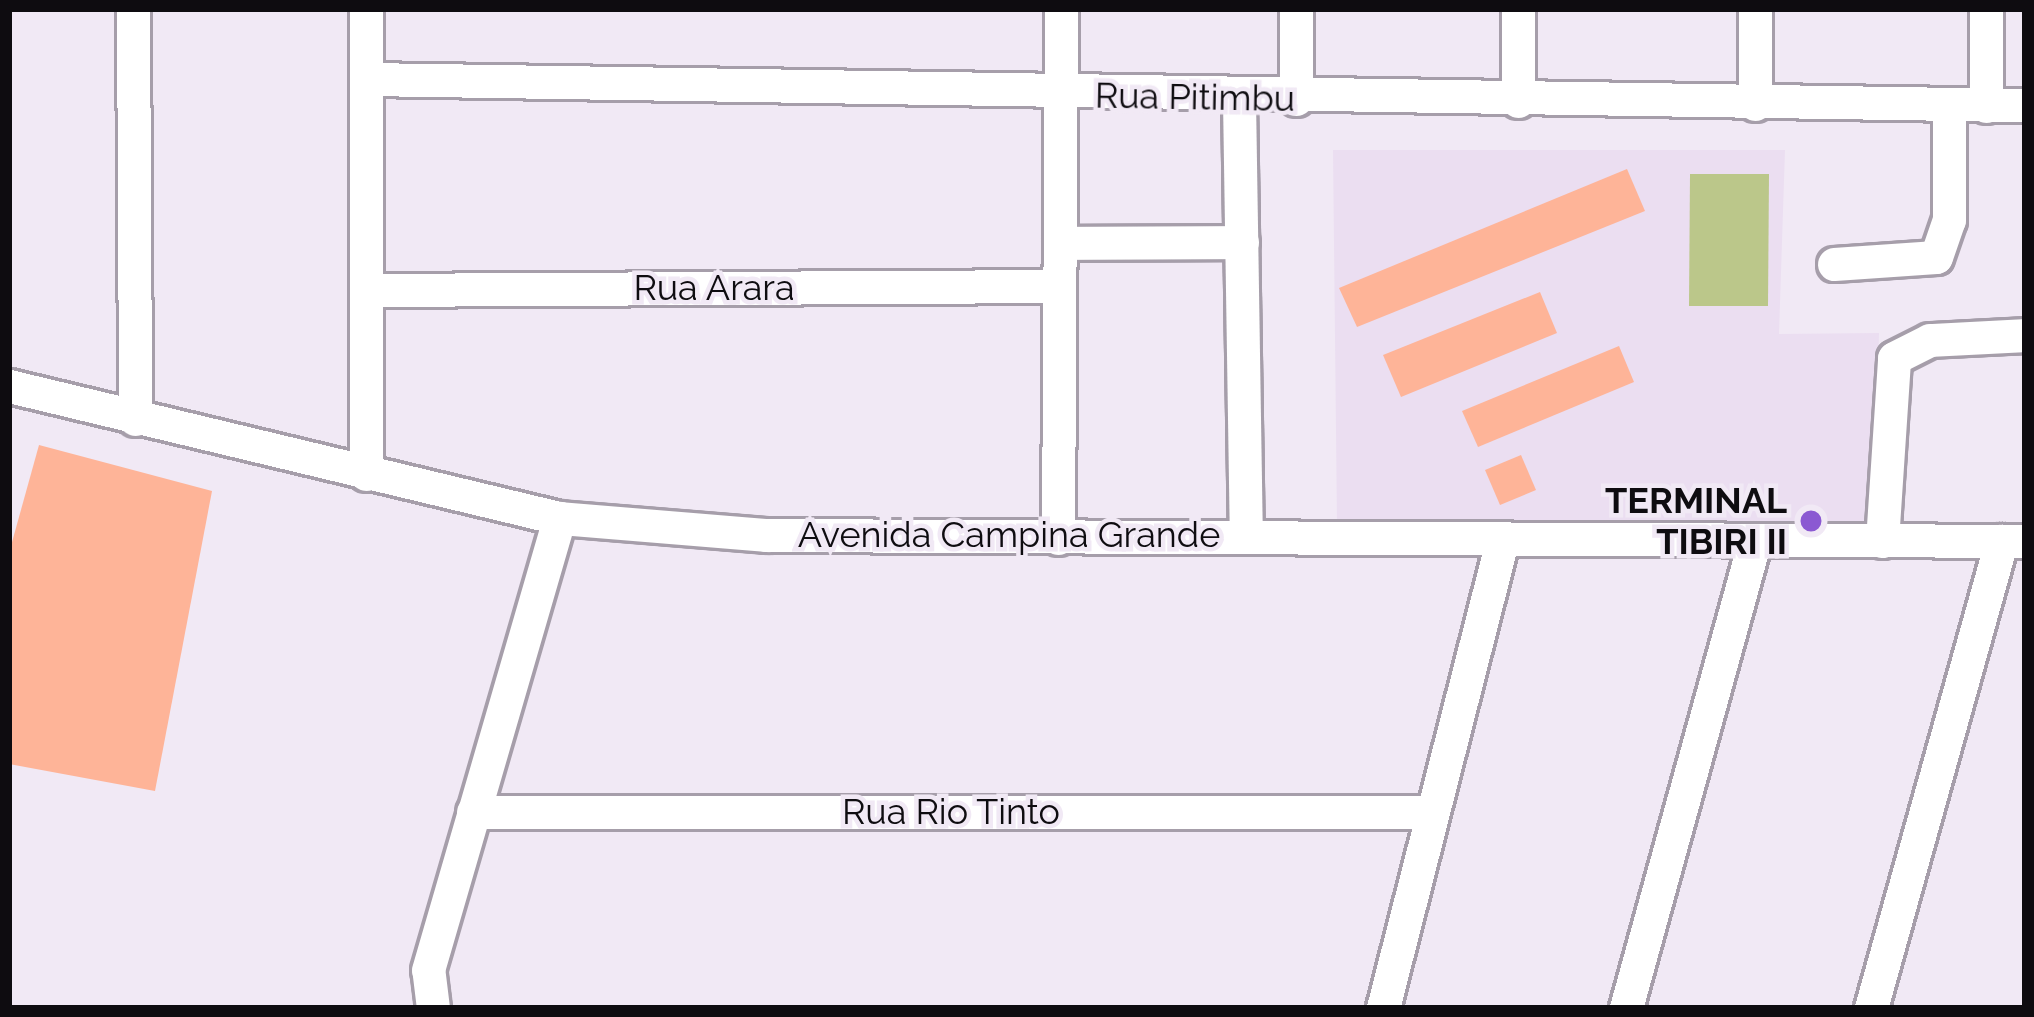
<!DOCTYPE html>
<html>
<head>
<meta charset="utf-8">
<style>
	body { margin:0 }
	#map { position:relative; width:2034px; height:1017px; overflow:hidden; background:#f1e9f5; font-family:Raleway,sans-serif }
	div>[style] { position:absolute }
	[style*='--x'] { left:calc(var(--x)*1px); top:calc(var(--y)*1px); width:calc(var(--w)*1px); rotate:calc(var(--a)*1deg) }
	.built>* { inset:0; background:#ebdef1 }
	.green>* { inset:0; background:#bbc78a }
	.building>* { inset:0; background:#feb498 }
	.roads { filter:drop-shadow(3px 0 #a69eaa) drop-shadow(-3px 0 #a69eaa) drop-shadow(0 3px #a69eaa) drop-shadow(0 -3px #a69eaa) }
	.minor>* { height:33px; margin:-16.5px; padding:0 16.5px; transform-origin:16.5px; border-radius:16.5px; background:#fff }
	.dots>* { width:33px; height:33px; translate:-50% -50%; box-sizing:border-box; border:6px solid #f1e9f5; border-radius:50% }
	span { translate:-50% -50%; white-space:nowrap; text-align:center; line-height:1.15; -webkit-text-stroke:9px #f1e9f5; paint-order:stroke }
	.street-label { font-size:36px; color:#0e0c10 }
	.poi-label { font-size:36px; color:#0e0c10; font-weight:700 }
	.right { translate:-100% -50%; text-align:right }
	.frame { position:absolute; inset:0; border:12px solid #0e0c10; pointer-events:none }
</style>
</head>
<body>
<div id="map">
	<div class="built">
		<div style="clip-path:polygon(1333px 150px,1785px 150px,1779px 334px,1879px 333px,1873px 532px,1337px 524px)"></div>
	</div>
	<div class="green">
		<div style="clip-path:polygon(1690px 174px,1769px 174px,1768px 306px,1689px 306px)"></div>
	</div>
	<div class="building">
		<div style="clip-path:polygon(1627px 169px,1645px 211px,1357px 327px,1339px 288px)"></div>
		<div style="clip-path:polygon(1540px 292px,1557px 333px,1401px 397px,1383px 355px)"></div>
		<div style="clip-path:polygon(1619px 346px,1634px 382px,1478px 447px,1462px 411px)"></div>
		<div style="clip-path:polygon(39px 445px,212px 491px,155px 791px,9px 764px,9px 553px)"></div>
		<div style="clip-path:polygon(1521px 455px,1536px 490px,1500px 505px,1485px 470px)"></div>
	</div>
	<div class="roads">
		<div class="minor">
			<div style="--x:133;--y:9;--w:410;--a:89.7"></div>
			<div style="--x:366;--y:79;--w:1659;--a:0.9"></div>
			<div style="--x:1239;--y:99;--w:436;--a:89.1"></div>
			<div style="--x:1296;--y:99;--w:90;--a:-90"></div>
			<div style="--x:1518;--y:101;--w:92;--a:-90"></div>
			<div style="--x:1755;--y:104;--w:95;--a:-90"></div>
			<div style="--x:1986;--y:106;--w:97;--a:-90"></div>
			<div style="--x:1060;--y:243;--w:182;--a:-0.3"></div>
			<div style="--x:1834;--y:264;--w:102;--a:-3.9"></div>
			<div style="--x:1936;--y:257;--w:39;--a:-71"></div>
			<div style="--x:1949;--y:220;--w:114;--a:-90"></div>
			<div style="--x:368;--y:290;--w:691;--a:-0.33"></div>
			<div style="--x:9;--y:386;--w:566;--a:13.5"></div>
			<div style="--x:559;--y:518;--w:208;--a:4.7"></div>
			<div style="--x:766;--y:535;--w:1259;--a:0.27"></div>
			<div style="--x:366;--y:474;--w:465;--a:-90"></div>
			<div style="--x:1058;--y:538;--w:529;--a:-89.68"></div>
			<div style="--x:1882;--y:541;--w:183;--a:-86.2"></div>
			<div style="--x:1894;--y:358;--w:40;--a:-26.6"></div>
			<div style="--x:1930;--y:340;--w:95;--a:-3"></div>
			<div style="--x:473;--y:812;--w:956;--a:0"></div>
			<div style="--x:433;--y:1008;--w:38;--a:-97"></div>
			<div style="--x:428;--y:970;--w:471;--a:-73.8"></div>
			<div style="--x:1383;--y:1008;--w:482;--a:-75.7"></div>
			<div style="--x:1626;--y:1008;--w:485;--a:-74.6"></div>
			<div style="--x:1871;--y:1008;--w:485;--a:-74.4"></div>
		</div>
	</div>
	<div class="dots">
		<div style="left:1811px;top:521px;background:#8b59d2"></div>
	</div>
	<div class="street-label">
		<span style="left:1195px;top:97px;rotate:1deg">Rua Pitimbu</span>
		<span style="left:714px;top:288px">Rua Arara</span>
		<span style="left:1009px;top:535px">Avenida Campina Grande</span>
		<span style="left:951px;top:812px">Rua Rio Tinto</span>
	</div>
	<div class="poi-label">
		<span class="right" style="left:1787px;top:521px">TERMINAL<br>TIBIRI II</span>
	</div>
	<div class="frame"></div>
</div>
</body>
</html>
